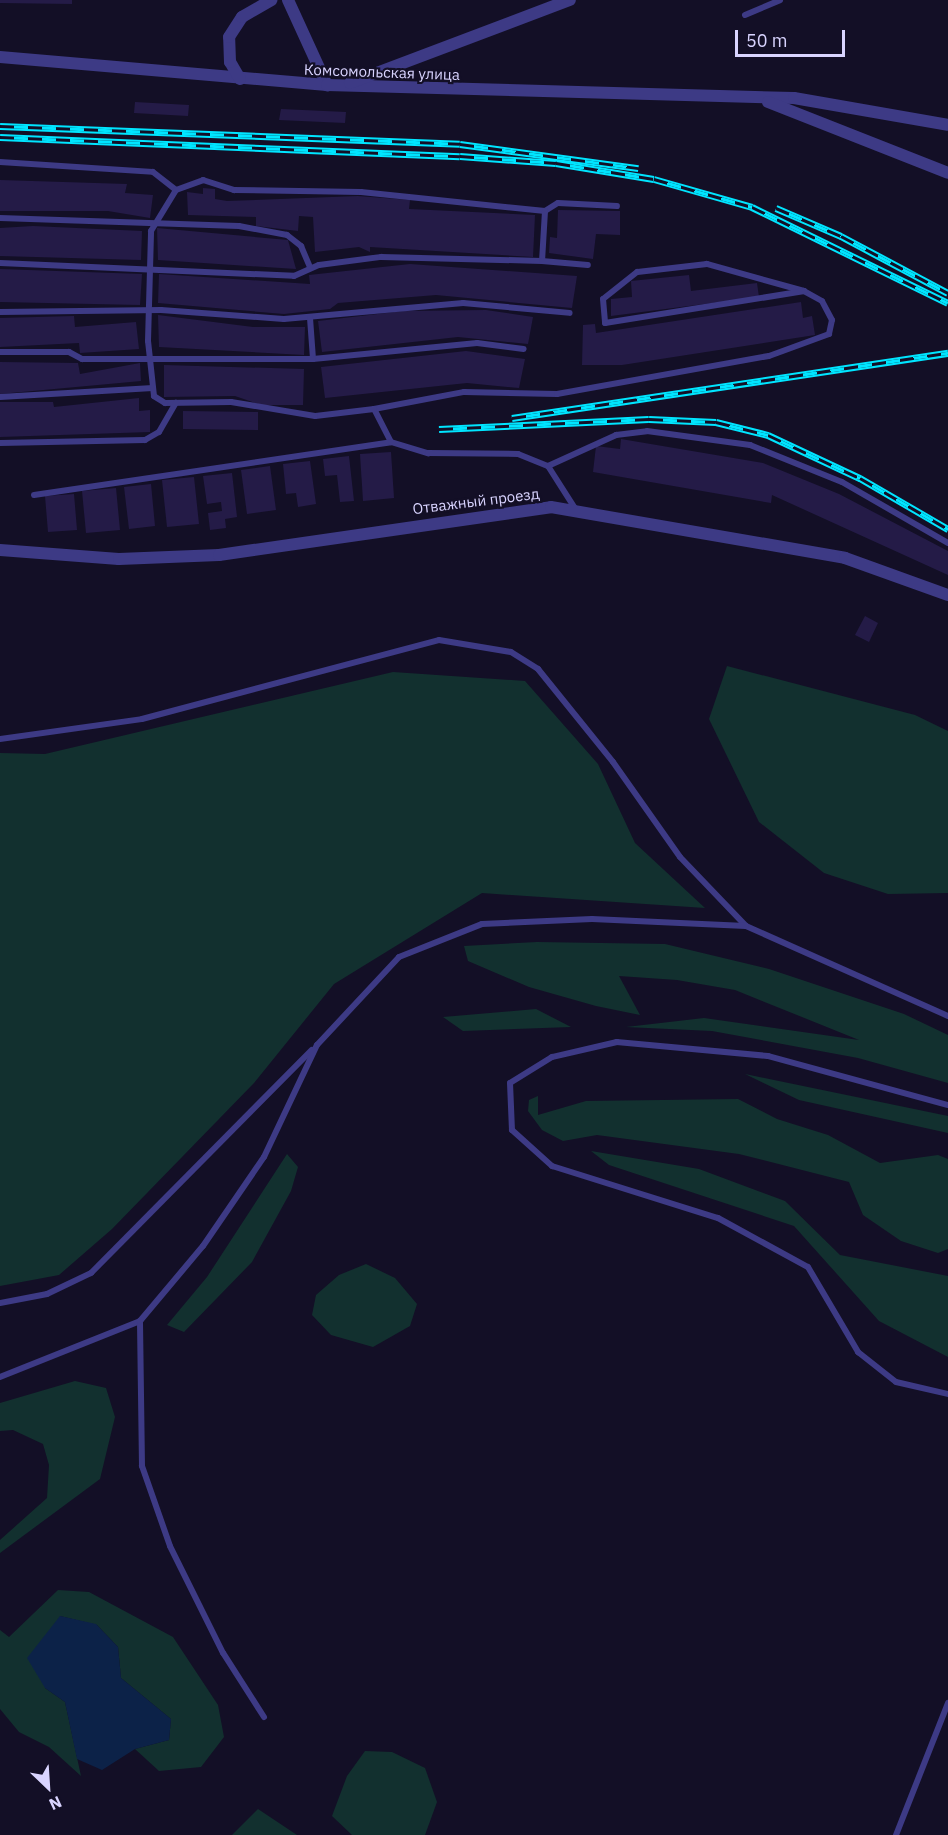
<!DOCTYPE html>
<html>
<head>
<meta charset="utf-8">
<style>
	body { margin:0 }
	#map { position:relative; width:948px; height:1835px; overflow:hidden; background:#130f26; font-family:"IBM Plex Sans",sans-serif }
	div>[style] { position:absolute }
	[style*='--x'] { left:calc(var(--x)*1px); top:calc(var(--y)*1px); width:calc(var(--w)*1px); rotate:calc(var(--a)*1deg) }
	.green>* { inset:0; background:#12302f }
	.water>* { inset:0; background:#0c2248 }
	.building>* { inset:0; background:#241b47 }
	.service>* { height:6px; margin:-3px; padding:0 3px; transform-origin:3px; border-radius:3px; background:#3d3a85 }
	.minor>* { height:12px; margin:-6px; padding:0 6px; transform-origin:6px; border-radius:6px; background:#3d3a85 }
	.rail>* { height:7px; margin-top:-3.5px; transform-origin:0; background:repeating-linear-gradient(90deg,#130f26 0 14px,#00e5ff 0 28px); box-sizing:border-box; border-block:2px solid #00e5ff }
	span { translate:-50% -50%; white-space:nowrap; text-align:center; line-height:1.15; -webkit-text-stroke:4.5px #130f26; paint-order:stroke }
	.street-label { font-size:15px; color:#d9d4ff }
	.north { position:absolute; left:18px; top:1757px; width:60px; height:60px; -webkit-text-stroke:4px #130f26; paint-order:stroke; rotate:155deg; font-size:16px; font-weight:700; line-height:24px; text-align:center; color:#d9d4ff }
	.north::after { content:''; display:block; margin:auto; width:21px; height:27px; background:#d9d4ff; clip-path:polygon(50% 0,100% 100%,50% 72%,0 100%) }
	.scale { position:absolute; left:735px; top:30px; width:110px; height:27px; box-sizing:border-box; border:3px solid #d9d4ff; border-top:0; padding-left:8px; font-size:18px; line-height:21px; white-space:nowrap; color:#d9d4ff; -webkit-text-stroke:4px #130f26; paint-order:stroke }
</style>
</head>
<body>
<div id="map">
	<div class="green">
		<div style="clip-path:polygon(727px 666px,915px 715px,948px 731px,948px 893px,888px 894px,824px 873px,759px 822px,709px 719px)"></div>
		<div style="clip-path:polygon(393px 672px,525px 681px,598px 764px,635px 843px,705px 908px,482px 893px,334px 984px,254px 1083px,112px 1229px,59px 1275px,0 1286px,0 753px,45px 754px)"></div>
		<div style="clip-path:polygon(537px 942px,665px 944px,769px 969px,904px 1014px,948px 1035px,948px 1083px,858px 1058px,712px 1031px,626px 1027px,704px 1018px,859px 1040px,735px 990px,677px 980px,619px 976px,640px 1015px,596px 1006px,529px 987px,468px 961px,464px 946px)"></div>
		<div style="clip-path:polygon(536px 1009px,571px 1027px,463px 1031px,443px 1017px)"></div>
		<div style="clip-path:polygon(745px 1074px,948px 1116px,948px 1133px,799px 1100px)"></div>
		<div style="clip-path:polygon(538px 1096px,538px 1115px,586px 1101px,738px 1099px,777px 1119px,828px 1135px,880px 1163px,938px 1155px,948px 1159px,948px 1249px,938px 1253px,901px 1241px,863px 1215px,849px 1182px,739px 1154px,597px 1135px,563px 1141px,542px 1130px,528px 1111px,529px 1100px)"></div>
		<div style="clip-path:polygon(591px 1151px,699px 1169px,785px 1201px,840px 1255px,948px 1276px,948px 1357px,879px 1321px,794px 1226px,609px 1165px)"></div>
		<div style="clip-path:polygon(287px 1154px,298px 1167px,291px 1191px,252px 1262px,184px 1332px,167px 1325px,207px 1277px)"></div>
		<div style="clip-path:polygon(366px 1264px,395px 1278px,417px 1304px,410px 1326px,373px 1347px,331px 1335px,312px 1315px,316px 1295px,339px 1275px)"></div>
		<div style="clip-path:polygon(75px 1381px,106px 1388px,115px 1417px,100px 1479px,0 1553px,0 1540px,47px 1498px,49px 1465px,43px 1444px,13px 1430px,0 1431px,0 1403px)"></div>
		<div style="clip-path:polygon(58px 1590px,89px 1592px,173px 1637px,218px 1705px,224px 1737px,201px 1767px,159px 1771px,135px 1749px,169px 1740px,171px 1719px,121px 1678px,118px 1647px,97px 1625px,60px 1616px,45px 1688px,65px 1702px,81px 1776px,49px 1747px,19px 1732px,0 1709px,0 1630px,9px 1637px)"></div>
		<div style="clip-path:polygon(365px 1751px,392px 1752px,425px 1768px,437px 1802px,425px 1835px,352px 1835px,332px 1816px,347px 1776px)"></div>
		<div style="clip-path:polygon(258px 1809px,297px 1835px,232px 1835px)"></div>
	</div>
	<div class="water">
		<div style="clip-path:polygon(60px 1616px,96px 1624px,118px 1647px,121px 1678px,171px 1719px,169px 1740px,135px 1749px,102px 1770px,77px 1759px,65px 1702px,45px 1688px,27px 1658px)"></div>
	</div>
	<div class="building">
		<div style="clip-path:polygon(0 0,72px 0,72px 4px,0 3px)"></div>
		<div style="clip-path:polygon(135px 102px,189px 105px,188px 116px,134px 113px)"></div>
		<div style="clip-path:polygon(281px 109px,346px 112px,345px 123px,279px 120px)"></div>
		<div style="clip-path:polygon(0 180px,127px 184px,125px 193px,153px 195px,150px 218px,108px 211px,0 211px)"></div>
		<div style="clip-path:polygon(203px 188px,215px 189px,215px 199px,227px 201px,358px 196px,410px 200px,409px 209px,535px 215px,533px 257px,370px 247px,370px 252px,359px 247px,315px 252px,313px 217px,299px 216px,298px 231px,256px 226px,256px 217px,188px 215px,187px 192px,203px 194px)"></div>
		<div style="clip-path:polygon(558px 210px,620px 211px,620px 235px,596px 234px,593px 259px,549px 253px,550px 237px,557px 238px)"></div>
		<div style="clip-path:polygon(33px 226px,142px 231px,141px 260px,0 256px,0 228px)"></div>
		<div style="clip-path:polygon(157px 228px,288px 240px,296px 269px,158px 260px)"></div>
		<div style="clip-path:polygon(410px 264px,577px 276px,572px 308px,436px 295px,338px 303px,330px 309px,284px 314px,158px 303px,159px 274px,310px 284px,309px 275px)"></div>
		<div style="clip-path:polygon(0 269px,142px 274px,140px 305px,0 302px)"></div>
		<div style="clip-path:polygon(689px 275px,691px 291px,757px 283px,759px 297px,611px 316px,611px 299px,632px 297px,631px 281px)"></div>
		<div style="clip-path:polygon(801px 302px,803px 318px,812px 316px,815px 335px,622px 365px,582px 365px,583px 325px,595px 324px,596px 333px)"></div>
		<div style="clip-path:polygon(486px 310px,533px 317px,528px 344px,458px 337px,322px 352px,318px 321px,403px 311px)"></div>
		<div style="clip-path:polygon(158px 315px,253px 327px,305px 327px,304px 355px,159px 347px)"></div>
		<div style="clip-path:polygon(74px 316px,75px 327px,136px 322px,139px 349px,80px 353px,79px 343px,0 347px,0 318px)"></div>
		<div style="clip-path:polygon(466px 351px,525px 359px,519px 388px,467px 383px,325px 398px,321px 367px)"></div>
		<div style="clip-path:polygon(0 362px,78px 363px,80px 374px,140px 363px,141px 381px,0 394px)"></div>
		<div style="clip-path:polygon(164px 365px,304px 369px,303px 405px,261px 405px,235px 396px,164px 397px)"></div>
		<div style="clip-path:polygon(139px 398px,139px 411px,150px 410px,150px 432px,0 437px,0 402px,53px 402px,54px 407px)"></div>
		<div style="clip-path:polygon(183px 411px,258px 412px,258px 430px,183px 429px)"></div>
		<div style="clip-path:polygon(621px 439px,763px 463px,839px 494px,948px 551px,948px 575px,772px 495px,771px 503px,593px 472px,596px 446px,620px 449px)"></div>
		<div style="clip-path:polygon(391px 452px,394px 498px,363px 501px,360px 454px)"></div>
		<div style="clip-path:polygon(349px 456px,354px 501px,340px 502px,337px 475px,325px 476px,323px 459px)"></div>
		<div style="clip-path:polygon(310px 461px,316px 504px,298px 507px,296px 493px,286px 494px,283px 464px)"></div>
		<div style="clip-path:polygon(270px 466px,276px 510px,247px 514px,241px 470px)"></div>
		<div style="clip-path:polygon(232px 473px,237px 517px,225px 519px,226px 528px,210px 530px,208px 513px,222px 511px,221px 502px,207px 504px,203px 476px)"></div>
		<div style="clip-path:polygon(194px 477px,199px 524px,167px 527px,162px 480px)"></div>
		<div style="clip-path:polygon(151px 484px,155px 526px,129px 529px,124px 487px)"></div>
		<div style="clip-path:polygon(116px 488px,120px 530px,86px 533px,82px 491px)"></div>
		<div style="clip-path:polygon(74px 494px,77px 530px,48px 532px,45px 496px)"></div>
		<div style="clip-path:polygon(865px 616px,878px 623px,869px 642px,855px 635px)"></div>
	</div>
	<div class="service">
		<div style="--x:745;--y:15;--w:38;--a:-23"></div>
		<div style="--x:0;--y:162;--w:153;--a:3.7"></div>
		<div style="--x:153;--y:172;--w:29;--a:38"></div>
		<div style="--x:545;--y:211;--w:15;--a:-32"></div>
		<div style="--x:558;--y:203;--w:59;--a:2.9"></div>
		<div style="--x:0;--y:218;--w:239;--a:1.9"></div>
		<div style="--x:239;--y:226;--w:49;--a:10.6"></div>
		<div style="--x:287;--y:235;--w:18;--a:38"></div>
		<div style="--x:301;--y:246;--w:23;--a:67"></div>
		<div style="--x:0;--y:263;--w:294;--a:2.5"></div>
		<div style="--x:294;--y:276;--w:27;--a:-24"></div>
		<div style="--x:319;--y:265;--w:63;--a:-7.4"></div>
		<div style="--x:381;--y:257;--w:161;--a:1.4"></div>
		<div style="--x:0;--y:312;--w:161;--a:-0.7"></div>
		<div style="--x:161;--y:310;--w:123;--a:4.2"></div>
		<div style="--x:284;--y:319;--w:180;--a:-5.1"></div>
		<div style="--x:463;--y:303;--w:107;--a:5.3"></div>
		<div style="--x:310;--y:318;--w:41;--a:85.8"></div>
		<div style="--x:313;--y:359;--w:165;--a:-5.6"></div>
		<div style="--x:477;--y:343;--w:47;--a:7.3"></div>
		<div style="--x:0;--y:352;--w:69;--a:0"></div>
		<div style="--x:69;--y:352;--w:15;--a:28"></div>
		<div style="--x:82;--y:359;--w:231;--a:0"></div>
		<div style="--x:0;--y:397;--w:153;--a:-3.4"></div>
		<div style="--x:374;--y:409;--w:92;--a:-10.7"></div>
		<div style="--x:464;--y:392;--w:93;--a:1.2"></div>
		<div style="--x:557;--y:394;--w:215;--a:-10.2"></div>
		<div style="--x:769;--y:356;--w:64;--a:-20.1"></div>
		<div style="--x:829;--y:334;--w:14;--a:-78"></div>
		<div style="--x:832;--y:320;--w:21;--a:-118"></div>
		<div style="--x:822;--y:301;--w:21;--a:-151"></div>
		<div style="--x:804;--y:291;--w:101;--a:-164.4"></div>
		<div style="--x:707;--y:264;--w:70;--a:173.5"></div>
		<div style="--x:637;--y:272;--w:43;--a:141.5"></div>
		<div style="--x:603;--y:299;--w:24;--a:85"></div>
		<div style="--x:605;--y:323;--w:202;--a:-9.1"></div>
		<div style="--x:391;--y:442;--w:37;--a:-117"></div>
		<div style="--x:374;--y:409;--w:59;--a:173.2"></div>
		<div style="--x:315;--y:416;--w:85;--a:-170.5"></div>
		<div style="--x:231;--y:402;--w:66;--a:179.1"></div>
		<div style="--x:165;--y:403;--w:13;--a:-148"></div>
		<div style="--x:154;--y:396;--w:55;--a:-96.2"></div>
		<div style="--x:148;--y:341;--w:110;--a:-88.4"></div>
		<div style="--x:151;--y:231;--w:48;--a:-58.6"></div>
		<div style="--x:176;--y:190;--w:29;--a:-20"></div>
		<div style="--x:203;--y:180;--w:33;--a:18"></div>
		<div style="--x:234;--y:190;--w:127;--a:0.9"></div>
		<div style="--x:361;--y:192;--w:185;--a:5.9"></div>
		<div style="--x:545;--y:211;--w:50;--a:93.4"></div>
		<div style="--x:542;--y:261;--w:46;--a:5"></div>
		<div style="--x:0;--y:443;--w:145;--a:-1.2"></div>
		<div style="--x:145;--y:440;--w:16;--a:-30"></div>
		<div style="--x:159;--y:432;--w:34;--a:-60"></div>
		<div style="--x:548;--y:466;--w:75;--a:-24.5"></div>
		<div style="--x:616;--y:435;--w:31;--a:-7"></div>
		<div style="--x:647;--y:431;--w:104;--a:7.7"></div>
		<div style="--x:750;--y:445;--w:99;--a:21.9"></div>
		<div style="--x:842;--y:482;--w:122;--a:29.9"></div>
		<div style="--x:34;--y:495;--w:361;--a:-8.4"></div>
		<div style="--x:391;--y:442;--w:39;--a:17"></div>
		<div style="--x:428;--y:453;--w:90;--a:0.6"></div>
		<div style="--x:518;--y:454;--w:32;--a:22"></div>
		<div style="--x:548;--y:466;--w:52;--a:57.5"></div>
		<div style="--x:0;--y:739;--w:143;--a:-8"></div>
		<div style="--x:142;--y:719;--w:307;--a:-14.9"></div>
		<div style="--x:439;--y:640;--w:73;--a:9.5"></div>
		<div style="--x:511;--y:652;--w:32;--a:32"></div>
		<div style="--x:538;--y:669;--w:119;--a:51.1"></div>
		<div style="--x:613;--y:762;--w:116;--a:54.8"></div>
		<div style="--x:680;--y:857;--w:95;--a:46.3"></div>
		<div style="--x:746;--y:926;--w:221;--a:24"></div>
		<div style="--x:948;--y:1105;--w:187;--a:-164.8"></div>
		<div style="--x:768;--y:1056;--w:152;--a:-174.7"></div>
		<div style="--x:617;--y:1042;--w:67;--a:167"></div>
		<div style="--x:552;--y:1057;--w:49;--a:148.2"></div>
		<div style="--x:510;--y:1083;--w:47;--a:87.6"></div>
		<div style="--x:512;--y:1130;--w:54;--a:42"></div>
		<div style="--x:552;--y:1166;--w:174;--a:17.4"></div>
		<div style="--x:718;--y:1218;--w:102;--a:28.6"></div>
		<div style="--x:808;--y:1267;--w:99;--a:59.5"></div>
		<div style="--x:858;--y:1352;--w:48;--a:38.3"></div>
		<div style="--x:896;--y:1382;--w:53;--a:13"></div>
		<div style="--x:0;--y:1303;--w:48;--a:-10.8"></div>
		<div style="--x:47;--y:1294;--w:49;--a:-25.5"></div>
		<div style="--x:91;--y:1273;--w:314;--a:-45.3"></div>
		<div style="--x:0;--y:1377;--w:151;--a:-21.8"></div>
		<div style="--x:264;--y:1717;--w:76;--a:-122.6"></div>
		<div style="--x:223;--y:1653;--w:119;--a:-116.4"></div>
		<div style="--x:170;--y:1546;--w:85;--a:-109.3"></div>
		<div style="--x:142;--y:1466;--w:145;--a:-90.8"></div>
		<div style="--x:140;--y:1321;--w:98;--a:-50"></div>
		<div style="--x:203;--y:1246;--w:108;--a:-55.6"></div>
		<div style="--x:264;--y:1157;--w:124;--a:-64.7"></div>
		<div style="--x:317;--y:1045;--w:120;--a:-47"></div>
		<div style="--x:399;--y:957;--w:89;--a:-21.7"></div>
		<div style="--x:482;--y:924;--w:110;--a:-2.6"></div>
		<div style="--x:592;--y:919;--w:154;--a:2.6"></div>
		<div style="--x:896;--y:1835;--w:142;--a:-68.5"></div>
	</div>
	<div class="minor">
		<div style="--x:288;--y:0;--w:94;--a:65.4"></div>
		<div style="--x:0;--y:57;--w:328;--a:4.9"></div>
		<div style="--x:327;--y:85;--w:467;--a:1.6"></div>
		<div style="--x:794;--y:98;--w:156;--a:9.9"></div>
		<div style="--x:240;--y:79;--w:20;--a:-120"></div>
		<div style="--x:230;--y:62;--w:25;--a:-92"></div>
		<div style="--x:229;--y:37;--w:24;--a:-57"></div>
		<div style="--x:242;--y:17;--w:34;--a:-30"></div>
		<div style="--x:350;--y:83;--w:235;--a:-20.7"></div>
		<div style="--x:768;--y:102;--w:193;--a:21.5"></div>
		<div style="--x:0;--y:550;--w:119;--a:4.3"></div>
		<div style="--x:119;--y:559;--w:100;--a:-2.3"></div>
		<div style="--x:219;--y:555;--w:335;--a:-8.2"></div>
		<div style="--x:551;--y:507;--w:298;--a:9.8"></div>
		<div style="--x:845;--y:558;--w:109;--a:19.8"></div>
	</div>
	<div class="rail">
		<div style="--x:0;--y:126;--w:460;--a:2.2"></div>
		<div style="--x:460;--y:144;--w:180;--a:7.7"></div>
		<div style="--x:0;--y:137;--w:460;--a:2.4"></div>
		<div style="--x:460;--y:156;--w:96;--a:4.2"></div>
		<div style="--x:556;--y:163;--w:99;--a:9.3"></div>
		<div style="--x:654;--y:179;--w:102;--a:15.9"></div>
		<div style="--x:752;--y:207;--w:218;--a:26.1"></div>
		<div style="--x:776;--y:208;--w:71;--a:23.3"></div>
		<div style="--x:841;--y:236;--w:121;--a:28"></div>
		<div style="--x:512;--y:418;--w:441;--a:-8.5"></div>
		<div style="--x:439;--y:429;--w:210;--a:-2.7"></div>
		<div style="--x:649;--y:419;--w:67;--a:2.6"></div>
		<div style="--x:716;--y:422;--w:54;--a:14"></div>
		<div style="--x:768;--y:435;--w:102;--a:25.1"></div>
		<div style="--x:860;--y:478;--w:102;--a:30.1"></div>
	</div>
	<div class="street-label">
		<span style="left:382px;top:72px;rotate:2deg">Комсомольская улица</span>
		<span style="left:476px;top:501px;rotate:-7deg">Отважный проезд</span>
	</div>
	<div class="north">N</div>
	<div class="scale">50 m</div>
</div>
</body>
</html>
